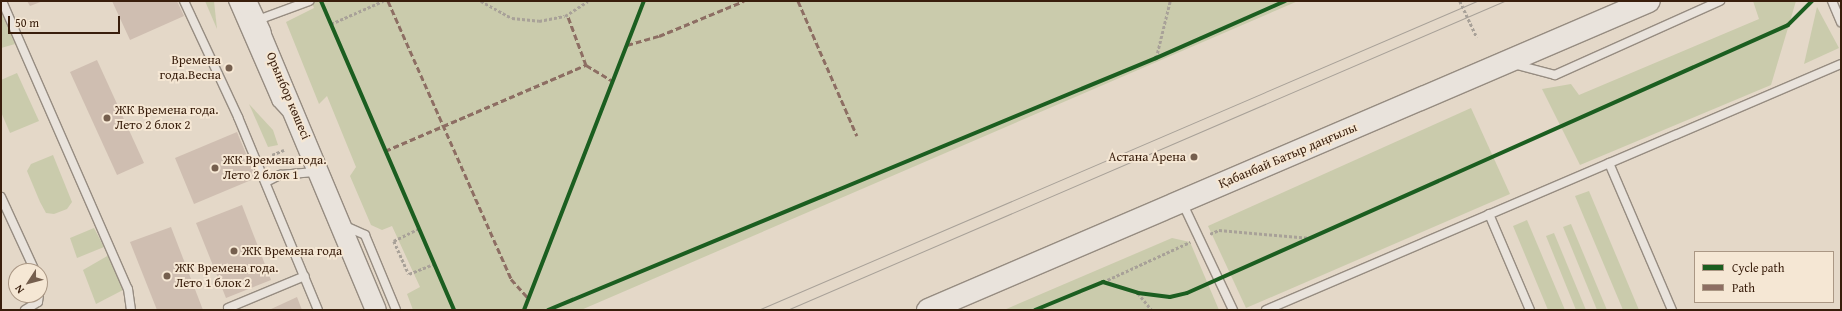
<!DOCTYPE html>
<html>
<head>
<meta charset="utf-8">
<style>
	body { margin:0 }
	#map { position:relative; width:1842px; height:311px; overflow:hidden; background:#e4d8c8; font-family:"Gentium Book Plus",serif }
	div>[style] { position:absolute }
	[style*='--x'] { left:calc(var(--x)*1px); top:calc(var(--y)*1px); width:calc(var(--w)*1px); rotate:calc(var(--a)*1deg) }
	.green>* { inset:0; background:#cacbac }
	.building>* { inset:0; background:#cfbeb1 }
	.path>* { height:2.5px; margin-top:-1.25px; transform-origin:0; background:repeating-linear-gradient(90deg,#a8a198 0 3px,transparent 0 5px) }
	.roads { filter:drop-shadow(1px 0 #968c81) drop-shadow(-1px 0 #968c81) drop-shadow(0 1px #968c81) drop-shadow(0 -1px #968c81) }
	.service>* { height:8px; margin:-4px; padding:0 4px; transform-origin:4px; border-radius:4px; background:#e9e3dc }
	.tertiary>* { height:20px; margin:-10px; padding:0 10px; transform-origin:10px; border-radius:10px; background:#e9e3dc }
	.secondary>* { height:22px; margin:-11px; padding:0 11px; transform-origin:11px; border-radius:11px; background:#e9e3dc }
	.tram>* { height:1px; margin:-0.5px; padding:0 0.5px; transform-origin:0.5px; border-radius:0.5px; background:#a8a198 }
	.quiet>* { height:3px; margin-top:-1.5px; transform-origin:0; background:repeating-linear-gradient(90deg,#8d6e63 0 6px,transparent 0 9px) }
	.cycleway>* { height:4px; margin:-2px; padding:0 2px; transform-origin:2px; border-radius:2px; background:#1b5e20 }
	.dots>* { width:11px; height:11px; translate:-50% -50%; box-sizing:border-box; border:2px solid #f5e7d4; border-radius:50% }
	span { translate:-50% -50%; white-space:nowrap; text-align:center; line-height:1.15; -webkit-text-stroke:4px #f5e7d4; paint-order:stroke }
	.poi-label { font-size:13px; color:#391e0c }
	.right { translate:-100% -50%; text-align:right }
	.left { translate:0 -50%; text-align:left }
	.street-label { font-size:13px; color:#391e0c }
	.frame { position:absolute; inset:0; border:2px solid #391e0c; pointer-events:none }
	.legend { position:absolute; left:1694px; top:251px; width:140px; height:52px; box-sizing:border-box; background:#f5e7d4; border:1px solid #aa9784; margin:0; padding:5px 7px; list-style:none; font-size:12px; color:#391e0c }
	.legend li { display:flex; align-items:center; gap:8px; height:20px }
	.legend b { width:20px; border:1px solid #aa9784 }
	.north { position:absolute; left:8px; top:263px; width:40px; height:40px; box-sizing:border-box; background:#f5e7d4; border:1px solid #aa9784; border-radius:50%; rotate:234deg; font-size:11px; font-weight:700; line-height:16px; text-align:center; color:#391e0c }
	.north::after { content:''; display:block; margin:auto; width:14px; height:18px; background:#755f4e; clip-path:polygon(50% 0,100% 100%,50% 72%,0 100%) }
	.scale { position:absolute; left:8px; top:16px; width:112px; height:18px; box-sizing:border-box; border:2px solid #391e0c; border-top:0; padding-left:5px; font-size:12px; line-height:14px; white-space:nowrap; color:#391e0c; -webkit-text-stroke:3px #f5e7d4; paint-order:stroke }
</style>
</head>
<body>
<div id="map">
	<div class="green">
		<div style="clip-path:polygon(205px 1px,214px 1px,217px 29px)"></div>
		<div style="clip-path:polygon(311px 1px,1298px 1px,581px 310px,413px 310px,407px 294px,420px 287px,392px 226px,382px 230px,371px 225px,350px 176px,356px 167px,327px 96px,319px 104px,286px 22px,314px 8px)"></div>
		<div style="clip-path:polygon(1753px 1px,1796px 1px,1771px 85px,1580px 165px,1542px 89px,1571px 84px,1579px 95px,1759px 19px)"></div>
		<div style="clip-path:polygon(1817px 7px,1839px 48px,1804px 64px)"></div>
		<div style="clip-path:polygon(1px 12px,15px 44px,1px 48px)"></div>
		<div style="clip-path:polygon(17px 73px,39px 121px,10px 133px,1px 112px,1px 80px)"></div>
		<div style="clip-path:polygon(249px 104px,273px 130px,278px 145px,268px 147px)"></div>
		<div style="clip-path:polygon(1471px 108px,1510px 194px,1246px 308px,1208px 226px)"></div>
		<div style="clip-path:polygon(53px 155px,72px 202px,67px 209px,54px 214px,46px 213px,40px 202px,27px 171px,31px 164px)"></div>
		<div style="clip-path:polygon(1589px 191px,1639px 310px,1623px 310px,1575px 196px)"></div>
		<div style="clip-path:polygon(1527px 220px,1565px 310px,1548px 310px,1513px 226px)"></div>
		<div style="clip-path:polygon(1571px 224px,1607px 310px,1597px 310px,1563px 227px)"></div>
		<div style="clip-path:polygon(94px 228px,104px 247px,77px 258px,70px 238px)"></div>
		<div style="clip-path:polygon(1554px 233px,1586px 310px,1576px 310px,1546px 236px)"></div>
		<div style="clip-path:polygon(1172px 238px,1190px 242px,1219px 310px,1004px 310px)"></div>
		<div style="clip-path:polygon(109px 255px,123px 290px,96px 304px,83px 270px)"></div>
	</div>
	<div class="building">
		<div style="clip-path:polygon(27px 1px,43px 1px,30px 6px)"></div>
		<div style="clip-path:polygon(112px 1px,177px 1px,184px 16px,130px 40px)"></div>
		<div style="clip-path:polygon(97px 60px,144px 163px,117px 175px,70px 72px)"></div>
		<div style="clip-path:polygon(237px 132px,256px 178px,194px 204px,175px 158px)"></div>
		<div style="clip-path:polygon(242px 205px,271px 280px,226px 298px,196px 223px)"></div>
		<div style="clip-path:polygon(171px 227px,203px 310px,157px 310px,130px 242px)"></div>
		<div style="clip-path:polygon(297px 297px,302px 310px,269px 310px)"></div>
	</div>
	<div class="path">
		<div style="--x:481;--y:1;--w:35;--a:29"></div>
		<div style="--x:512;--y:18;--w:27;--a:6"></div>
		<div style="--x:539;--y:21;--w:26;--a:-11"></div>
		<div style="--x:565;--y:16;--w:27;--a:-33"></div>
		<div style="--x:1460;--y:1;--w:40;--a:65"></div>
		<div style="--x:331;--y:24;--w:57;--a:-23.9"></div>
		<div style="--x:1156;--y:58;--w:59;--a:-76.2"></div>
		<div style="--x:272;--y:155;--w:13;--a:-23"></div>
		<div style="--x:419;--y:229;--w:28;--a:154"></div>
		<div style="--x:394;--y:241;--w:36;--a:66"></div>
		<div style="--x:409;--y:274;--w:27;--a:-22"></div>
		<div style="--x:1210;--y:234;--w:10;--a:-24"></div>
		<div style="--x:1219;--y:230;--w:92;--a:5"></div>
		<div style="--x:1103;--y:282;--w:96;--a:-24.7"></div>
		<div style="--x:1138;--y:293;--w:22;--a:51"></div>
	</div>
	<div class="roads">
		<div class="service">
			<div style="--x:2;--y:1;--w:314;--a:66.4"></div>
			<div style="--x:128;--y:289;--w:21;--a:82"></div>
			<div style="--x:184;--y:1;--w:128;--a:65"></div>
			<div style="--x:238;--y:117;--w:209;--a:67.5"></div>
			<div style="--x:233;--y:1;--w:110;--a:66.5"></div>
			<div style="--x:277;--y:102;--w:13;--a:48"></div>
			<div style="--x:1832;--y:1;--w:23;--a:67"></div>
			<div style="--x:255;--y:21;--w:58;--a:-20.3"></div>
			<div style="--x:1513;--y:64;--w:43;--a:14.7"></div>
			<div style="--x:1555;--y:75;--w:181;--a:-24.2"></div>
			<div style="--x:1609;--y:163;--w:160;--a:66.8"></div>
			<div style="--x:266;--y:182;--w:16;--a:-27"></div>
			<div style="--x:280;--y:175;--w:37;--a:-5"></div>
			<div style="--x:1;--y:197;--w:81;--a:65.3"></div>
			<div style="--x:1182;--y:202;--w:119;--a:64.7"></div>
			<div style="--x:1489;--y:214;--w:104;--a:66.9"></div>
			<div style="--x:345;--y:226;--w:22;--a:24"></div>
			<div style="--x:365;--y:235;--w:81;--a:67.5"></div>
			<div style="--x:40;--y:281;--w:10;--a:90"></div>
			<div style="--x:228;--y:308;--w:83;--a:-22.6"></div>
			<div style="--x:25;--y:310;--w:15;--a:-32"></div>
			<div style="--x:38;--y:302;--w:7;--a:-82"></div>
			<div style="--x:1266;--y:310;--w:625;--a:-23.16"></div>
		</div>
		<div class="tertiary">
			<div style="--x:246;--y:1;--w:35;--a:65"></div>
			<div style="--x:255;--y:21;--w:313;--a:67.3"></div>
		</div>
		<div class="secondary">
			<div style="--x:928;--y:310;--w:784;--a:-23.2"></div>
		</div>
	</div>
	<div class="tram">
		<div style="--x:758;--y:310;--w:783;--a:-23.26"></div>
		<div style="--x:787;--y:310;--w:781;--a:-23.31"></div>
	</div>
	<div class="quiet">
		<div style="--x:388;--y:1;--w:304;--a:66.1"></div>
		<div style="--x:511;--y:279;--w:25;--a:48"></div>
		<div style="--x:798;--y:1;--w:147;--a:66.4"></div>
		<div style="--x:627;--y:45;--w:33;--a:-16"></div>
		<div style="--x:659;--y:36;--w:92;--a:-22.4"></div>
		<div style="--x:586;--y:65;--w:31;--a:31"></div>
		<div style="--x:385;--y:151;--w:219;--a:-23.2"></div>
		<div style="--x:586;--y:65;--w:54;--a:-110.4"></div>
	</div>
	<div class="cycleway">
		<div style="--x:321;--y:1;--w:336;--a:66.7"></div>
		<div style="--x:524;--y:310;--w:331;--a:-68.8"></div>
		<div style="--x:548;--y:310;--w:658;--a:-22.51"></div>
		<div style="--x:1156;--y:58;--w:141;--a:-23.8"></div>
		<div style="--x:1035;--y:310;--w:74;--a:-22.4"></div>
		<div style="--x:1103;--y:282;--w:37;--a:17"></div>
		<div style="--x:1138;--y:293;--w:32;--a:7"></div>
		<div style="--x:1170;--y:297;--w:17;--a:-13"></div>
		<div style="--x:1187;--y:293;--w:658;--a:-24.03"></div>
		<div style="--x:1788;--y:25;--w:34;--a:-45"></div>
	</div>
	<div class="dots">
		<div style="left:229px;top:68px;background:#755f4e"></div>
		<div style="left:107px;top:118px;background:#755f4e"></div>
		<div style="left:1194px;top:157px;background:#755f4e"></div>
		<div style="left:215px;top:168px;background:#755f4e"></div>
		<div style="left:234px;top:251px;background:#755f4e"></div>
		<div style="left:167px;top:276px;background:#755f4e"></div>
	</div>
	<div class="poi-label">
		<span class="right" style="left:221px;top:68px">Времена<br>года.Весна</span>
		<span class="left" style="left:115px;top:118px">ЖК Времена года.<br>Лето 2 блок 2</span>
		<span class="right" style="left:1186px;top:157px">Астана Арена</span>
		<span class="left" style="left:223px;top:168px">ЖК Времена года.<br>Лето 2 блок 1</span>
		<span class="left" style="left:242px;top:251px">ЖК Времена года</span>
		<span class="left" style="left:175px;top:276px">ЖК Времена года.<br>Лето 1 блок 2</span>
	</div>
	<div class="street-label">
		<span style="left:288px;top:96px;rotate:67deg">Орынбор көшесі</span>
		<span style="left:1288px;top:156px;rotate:-23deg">Қабанбай Батыр даңғылы</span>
	</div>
	<div class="frame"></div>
	<ul class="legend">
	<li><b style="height:5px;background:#1b5e20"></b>Cycle path</li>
	<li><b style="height:5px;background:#8d6e63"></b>Path</li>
	</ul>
	<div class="north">N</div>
	<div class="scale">50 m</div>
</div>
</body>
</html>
